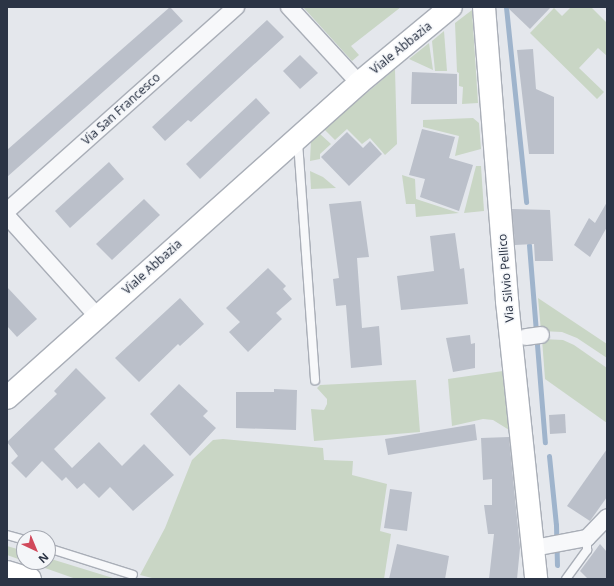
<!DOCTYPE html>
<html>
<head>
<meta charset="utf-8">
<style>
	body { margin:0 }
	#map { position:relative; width:614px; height:586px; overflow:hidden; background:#e4e7ec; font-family:"Noto Sans",sans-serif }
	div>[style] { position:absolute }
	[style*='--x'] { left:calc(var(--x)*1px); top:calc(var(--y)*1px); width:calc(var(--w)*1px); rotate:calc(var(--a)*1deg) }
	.green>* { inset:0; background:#c9d6c5 }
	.stream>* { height:5px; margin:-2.5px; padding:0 2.5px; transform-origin:2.5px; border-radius:2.5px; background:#9fb4cc }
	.building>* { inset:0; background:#bbc0ca }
	.roads { filter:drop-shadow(1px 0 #a9aeb7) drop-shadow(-1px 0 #a9aeb7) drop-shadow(0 1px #a9aeb7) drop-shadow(0 -1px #a9aeb7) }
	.lane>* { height:8px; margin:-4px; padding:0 4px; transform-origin:4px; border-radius:4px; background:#f7f8fa }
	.street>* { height:16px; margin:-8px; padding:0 8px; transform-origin:8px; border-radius:8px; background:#f7f8fa }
	.secondary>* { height:22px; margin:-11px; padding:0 11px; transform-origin:11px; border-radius:11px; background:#fff }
	.primary>* { height:22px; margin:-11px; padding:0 11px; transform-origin:11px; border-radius:11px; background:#fff }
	span { translate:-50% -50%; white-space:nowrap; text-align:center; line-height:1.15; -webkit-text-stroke:3px #f4f6f9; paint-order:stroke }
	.street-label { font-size:12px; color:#2b3445 }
	.frame { position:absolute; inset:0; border:8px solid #2b3445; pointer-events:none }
	.north { position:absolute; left:16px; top:530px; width:40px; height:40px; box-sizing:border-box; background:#f4f6f9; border:1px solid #a4a8b1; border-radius:50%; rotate:136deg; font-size:11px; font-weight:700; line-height:16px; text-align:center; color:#2b3445 }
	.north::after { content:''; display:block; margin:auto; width:14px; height:18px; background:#d1495b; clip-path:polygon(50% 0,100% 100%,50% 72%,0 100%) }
</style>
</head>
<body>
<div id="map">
	<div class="green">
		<div style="clip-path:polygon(303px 7px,401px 7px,351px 46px,359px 55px,352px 61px)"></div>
		<div style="clip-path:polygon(571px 7px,591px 7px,607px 23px,607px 56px,598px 48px,579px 68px,604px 92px,597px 99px,530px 33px,554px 8px,562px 16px)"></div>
		<div style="clip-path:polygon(472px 10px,478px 103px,462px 104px,463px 87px,459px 86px,459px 73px,457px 72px,455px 23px)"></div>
		<div style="clip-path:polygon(444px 31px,447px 71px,435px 71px,432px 41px)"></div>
		<div style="clip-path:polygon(429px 43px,433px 70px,409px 59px)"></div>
		<div style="clip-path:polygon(395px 69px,397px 144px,385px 155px,370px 138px,362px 144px,347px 129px,335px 140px,324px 129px)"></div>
		<div style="clip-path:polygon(473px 118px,479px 123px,481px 149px,455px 156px,459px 136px,423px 127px,423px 120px)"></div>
		<div style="clip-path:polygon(319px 133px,331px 144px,320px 154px,320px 159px,310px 161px,311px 140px)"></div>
		<div style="clip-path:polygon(476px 166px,481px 166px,484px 211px,464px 213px)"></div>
		<div style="clip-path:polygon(310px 171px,323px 177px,336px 188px,311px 189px)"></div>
		<div style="clip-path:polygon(402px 175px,415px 179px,416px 199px,459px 213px,416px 217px,415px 204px,406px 204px)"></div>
		<div style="clip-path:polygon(538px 298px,607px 344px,607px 358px,577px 338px,562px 332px,541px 331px)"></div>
		<div style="clip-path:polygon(542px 339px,563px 340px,574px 345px,607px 368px,607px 423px,545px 379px)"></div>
		<div style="clip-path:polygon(503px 371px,511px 431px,493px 420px,483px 419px,452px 426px,448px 379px)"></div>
		<div style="clip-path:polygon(416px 380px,420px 432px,314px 441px,311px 409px,324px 410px,327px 404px,327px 399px,317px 388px,320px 385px)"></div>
		<div style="clip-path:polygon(223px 439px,323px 448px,324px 460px,353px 461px,352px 475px,387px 484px,380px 531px,391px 534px,384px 579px,156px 579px,140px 575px,165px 528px,192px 460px,213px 440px)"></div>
		<div style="clip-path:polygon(7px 546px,24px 551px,24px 561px,7px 555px)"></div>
		<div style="clip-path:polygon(48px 558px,116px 579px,76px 579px,28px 562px,48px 562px)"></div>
	</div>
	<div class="stream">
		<div style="--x:506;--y:7;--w:196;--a:84.1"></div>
		<div style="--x:529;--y:245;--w:198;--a:85.4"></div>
		<div style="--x:549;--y:456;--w:69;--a:84.2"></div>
		<div style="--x:556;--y:525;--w:40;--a:88.6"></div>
	</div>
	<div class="building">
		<div style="clip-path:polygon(170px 7px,183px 21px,7px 177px,7px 150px)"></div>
		<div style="clip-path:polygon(507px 7px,551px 7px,530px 29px)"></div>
		<div style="clip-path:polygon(267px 20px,284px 37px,191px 122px,188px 120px,165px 141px,152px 127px)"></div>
		<div style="clip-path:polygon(533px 49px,536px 89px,554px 97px,554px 154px,529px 154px,517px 50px)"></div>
		<div style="clip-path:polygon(300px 55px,318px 73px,300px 89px,283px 71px)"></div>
		<div style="clip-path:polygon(412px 72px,457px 74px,457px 104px,411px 104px)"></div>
		<div style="clip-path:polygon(256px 98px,270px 113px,200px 179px,186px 164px)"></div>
		<div style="clip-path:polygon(422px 129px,455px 137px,449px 158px,473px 165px,459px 211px,420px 197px,425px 179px,409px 175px)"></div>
		<div style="clip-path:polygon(347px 132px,363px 148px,370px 141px,382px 154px,349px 186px,321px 157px)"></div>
		<div style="clip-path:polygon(109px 162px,124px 179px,70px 228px,55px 211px)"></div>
		<div style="clip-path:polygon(144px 199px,160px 215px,112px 260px,96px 244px)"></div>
		<div style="clip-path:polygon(361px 201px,369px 257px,357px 258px,362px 328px,379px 326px,382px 365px,351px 368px,346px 305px,336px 306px,333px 279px,339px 278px,329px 204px)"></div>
		<div style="clip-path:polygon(607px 202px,607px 227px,590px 257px,574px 245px,589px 218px,595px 223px)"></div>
		<div style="clip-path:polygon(512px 209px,550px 210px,553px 261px,535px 261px,534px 244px,515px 245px)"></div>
		<div style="clip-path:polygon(455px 233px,460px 269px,464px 268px,468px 304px,401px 310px,397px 276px,434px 271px,430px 236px)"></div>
		<div style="clip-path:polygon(268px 268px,286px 286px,283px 289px,292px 299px,276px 313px,282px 319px,248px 352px,229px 332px,240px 322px,226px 308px)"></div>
		<div style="clip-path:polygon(7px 287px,37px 319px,17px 337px,7px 326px)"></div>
		<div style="clip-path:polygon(180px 298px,204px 324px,180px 346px,178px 344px,139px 382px,115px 358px)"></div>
		<div style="clip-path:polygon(470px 335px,471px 344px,475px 343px,475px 368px,453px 372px,446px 338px)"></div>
		<div style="clip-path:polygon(76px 368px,106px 398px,54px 449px,72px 468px,99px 442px,122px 466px,144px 444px,174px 475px,133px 511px,110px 487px,99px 498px,84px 483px,77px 489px,66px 477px,62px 481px,42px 461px,26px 478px,11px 463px,18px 456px,7px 442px,57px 394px,54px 391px)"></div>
		<div style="clip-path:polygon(179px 384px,208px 411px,203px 416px,216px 428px,190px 456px,150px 414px)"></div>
		<div style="clip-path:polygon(274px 389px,297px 390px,296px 430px,236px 428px,236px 392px,274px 392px)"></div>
		<div style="clip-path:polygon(565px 414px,566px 433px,550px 434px,549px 415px)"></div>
		<div style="clip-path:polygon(475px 424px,477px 440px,388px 455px,385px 439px)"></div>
		<div style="clip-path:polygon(509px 437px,520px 548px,517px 579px,489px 579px,494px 534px,488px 534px,484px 505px,492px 505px,492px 479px,483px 480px,481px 438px)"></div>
		<div style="clip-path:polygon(607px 449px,607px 497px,590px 521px,567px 506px)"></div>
		<div style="clip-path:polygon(390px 489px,412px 492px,407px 531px,384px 528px)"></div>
		<div style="clip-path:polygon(397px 544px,449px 556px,445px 579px,389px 579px)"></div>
		<div style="clip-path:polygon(600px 544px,607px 552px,607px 579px,588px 579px,580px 571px)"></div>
	</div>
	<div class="roads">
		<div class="lane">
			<div style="--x:298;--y:142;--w:239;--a:85.9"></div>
			<div style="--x:7;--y:535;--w:18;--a:16"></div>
			<div style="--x:48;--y:548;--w:89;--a:17.6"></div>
			<div style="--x:566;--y:579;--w:36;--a:-54"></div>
			<div style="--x:587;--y:550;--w:12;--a:-90"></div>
		</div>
		<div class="street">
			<div style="--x:289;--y:7;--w:103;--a:47.4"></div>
			<div style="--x:7;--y:211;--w:307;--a:-41.7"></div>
			<div style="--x:7;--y:216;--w:135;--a:48"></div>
			<div style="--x:526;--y:337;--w:15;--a:-8"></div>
			<div style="--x:534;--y:548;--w:54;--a:-10.7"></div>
			<div style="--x:587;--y:538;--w:29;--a:-46"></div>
		</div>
		<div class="secondary">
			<div style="--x:484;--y:7;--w:295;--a:85.5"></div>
			<div style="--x:507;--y:301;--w:280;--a:84"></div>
			<div style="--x:7;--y:398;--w:472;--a:-41.8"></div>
			<div style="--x:359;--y:83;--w:119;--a:-39.6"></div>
		</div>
		<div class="primary">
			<div style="--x:7;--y:572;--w:24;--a:17"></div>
		</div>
	</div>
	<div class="street-label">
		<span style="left:401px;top:48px;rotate:-39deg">Viale Abbazia</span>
		<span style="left:121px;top:109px;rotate:-42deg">Via San Francesco</span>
		<span style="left:152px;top:267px;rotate:-42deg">Viale Abbazia</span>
		<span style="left:506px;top:278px;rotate:-95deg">Via Silvio Pellico</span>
	</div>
	<div class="frame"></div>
	<div class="north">N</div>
</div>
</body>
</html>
